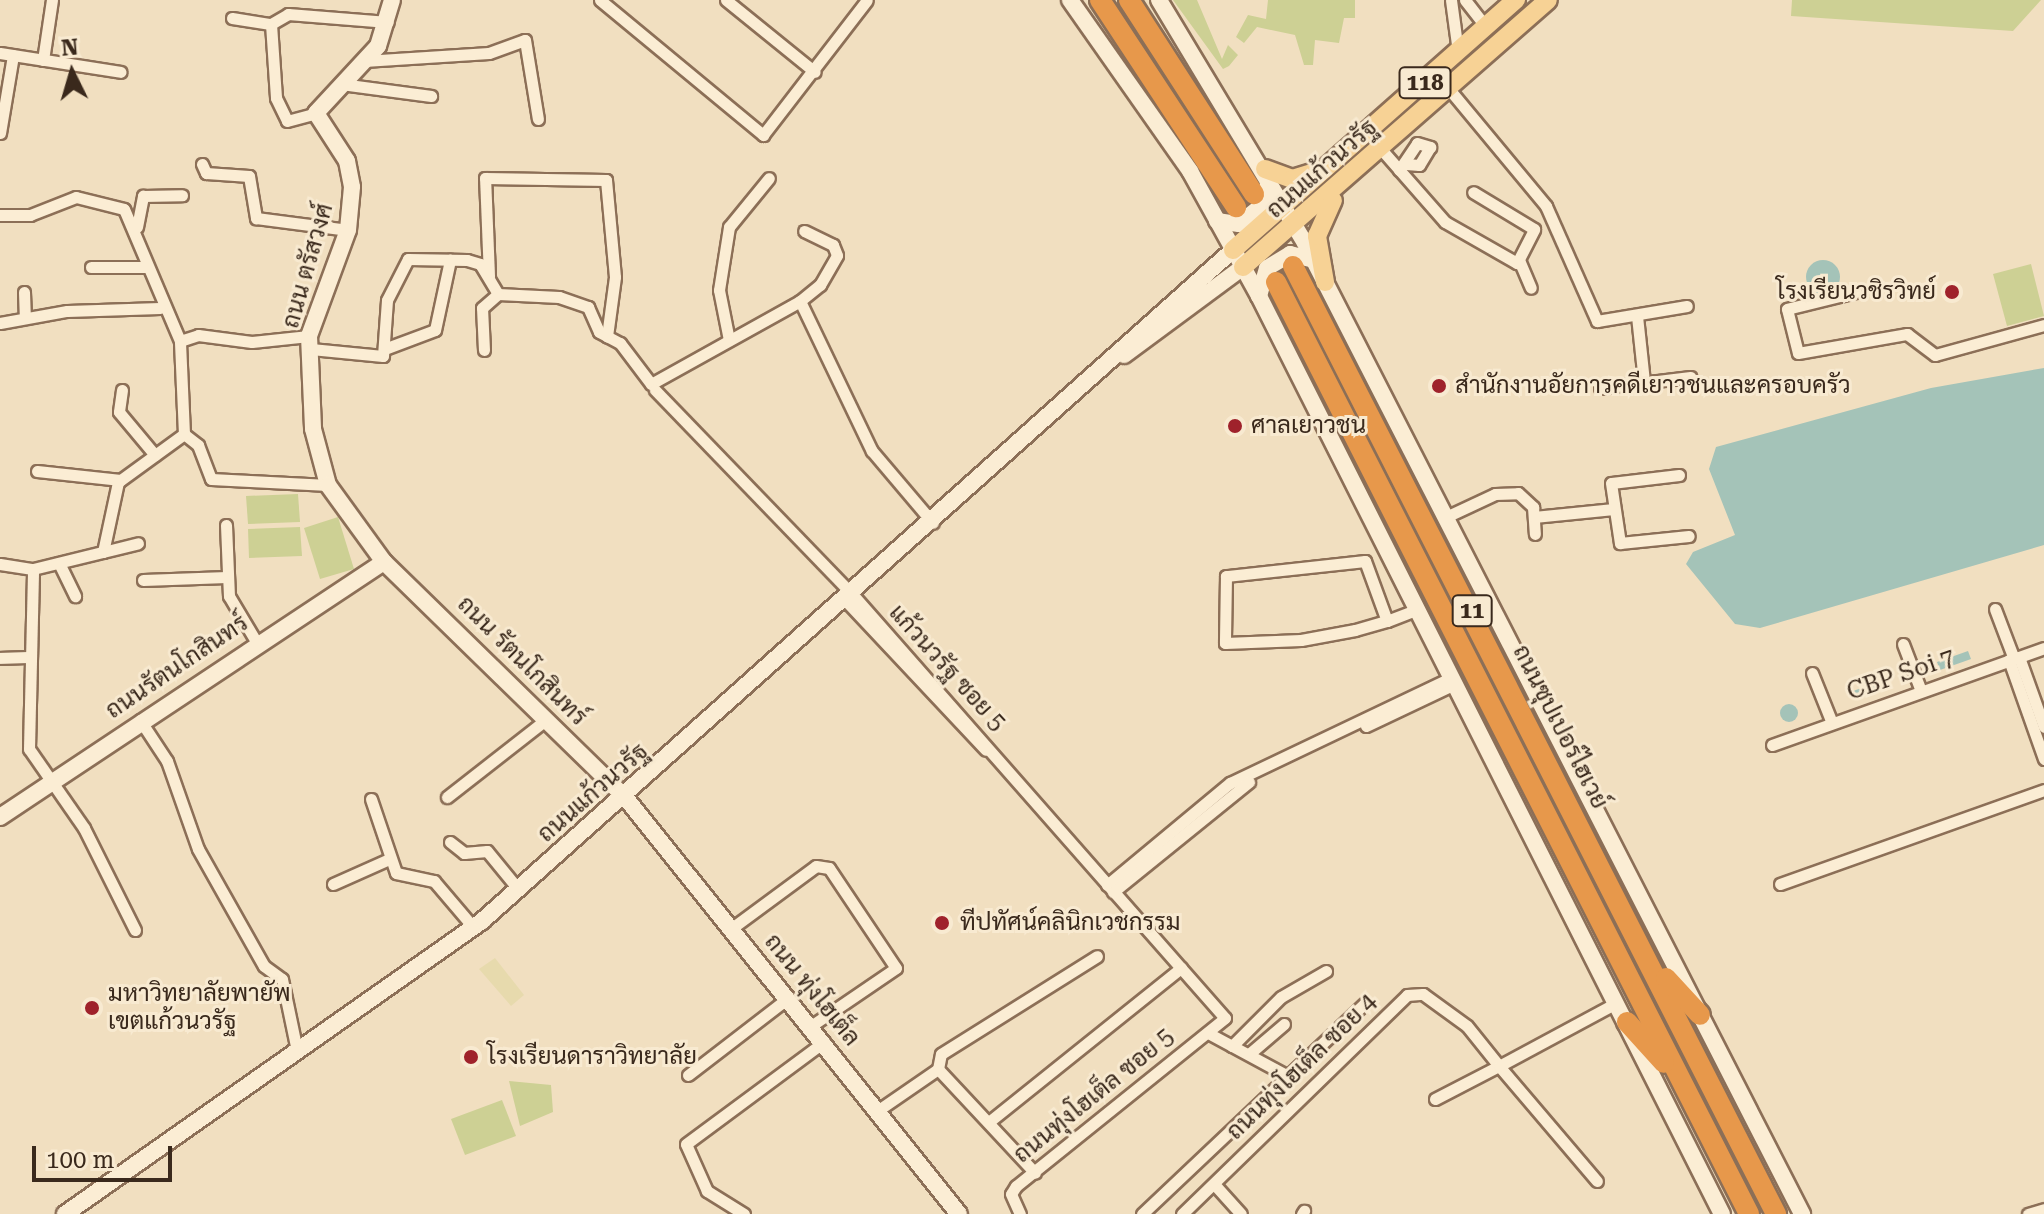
<!DOCTYPE html>
<html>
<head>
<meta charset="utf-8">
<style>
	body { margin:0 }
	#map { position:relative; width:2044px; height:1214px; overflow:hidden; background:#f1dfc0; font-family:"Roboto Serif",Sarabun,serif }
	div>[style] { position:absolute }
	[style*='--x'] { left:calc(var(--x)*1px); top:calc(var(--y)*1px); width:calc(var(--w)*1px); rotate:calc(var(--a)*1deg) }
	.farmland>* { inset:0; background:#e7daad }
	.green>* { inset:0; background:#cdd094 }
	.water>* { inset:0; background:#a4c3b8 }
	.round { border-radius:50% }
	.roads { filter:drop-shadow(2px 0 #8c6f57) drop-shadow(-2px 0 #8c6f57) drop-shadow(0 2px #8c6f57) drop-shadow(0 -2px #8c6f57) }
	.street>* { height:11px; margin:-5.5px; padding:0 5.5px; transform-origin:5.5px; border-radius:5.5px; background:#fbedd4 }
	.secondary>* { height:16px; margin:-8px; padding:0 8px; transform-origin:8px; border-radius:8px; background:#fbedd4 }
	.primary>* { height:18px; margin:-9px; padding:0 9px; transform-origin:9px; border-radius:9px; background:#f7d295 }
	.highway>* { height:20px; margin:-10px; padding:0 10px; transform-origin:10px; border-radius:10px; background:#e7984b }
	.dots>* { width:22px; height:22px; translate:-50% -50%; box-sizing:border-box; border:4px solid #f8ead1; border-radius:50% }
	span { translate:-50% -50%; white-space:nowrap; text-align:center; line-height:1.15; -webkit-text-stroke:6px #f8ead1; paint-order:stroke }
	.shield-label span { padding:2px 6px; background:#f8ead1; border:2px solid; border-radius:6px; -webkit-text-stroke-width:0 }
	.shield-label { font-size:22px; color:#3a291c; font-weight:700 }
	.street-label { font-size:24px; color:#3a291c }
	.poi-label { font-size:24px; color:#3a291c }
	.right { translate:-100% -50%; text-align:right }
	.left { translate:0 -50%; text-align:left }
	.north { position:absolute; left:32px; top:32px; width:80px; height:80px; -webkit-text-stroke:6px #f8ead1; paint-order:stroke; rotate:355deg; font-size:22px; font-weight:700; line-height:32px; text-align:center; color:#3a291c }
	.north::after { content:''; display:block; margin:auto; width:28px; height:36px; background:#3a291c; clip-path:polygon(50% 0,100% 100%,50% 72%,0 100%) }
	.scale { position:absolute; left:32px; top:1146px; width:140px; height:36px; box-sizing:border-box; border:4px solid #3a291c; border-top:0; padding-left:10px; font-size:24px; line-height:28px; white-space:nowrap; color:#3a291c; -webkit-text-stroke:6px #f8ead1; paint-order:stroke }
</style>
</head>
<body>
<div id="map">
	<div class="farmland">
		<div style="clip-path:polygon(495px 958px,524px 995px,511px 1006px,479px 969px)"></div>
	</div>
	<div class="green">
		<div style="clip-path:polygon(1173px 0,1197px 0,1222px 59px,1228px 45px,1238px 55px,1229px 66px,1223px 69px)"></div>
		<div style="clip-path:polygon(1268px 0,1355px 0,1355px 18px,1344px 18px,1339px 43px,1315px 40px,1313px 65px,1304px 65px,1295px 35px,1257px 27px,1244px 43px,1236px 37px,1248px 15px,1266px 19px)"></div>
		<div style="clip-path:polygon(1792px 0,2041px 0,2013px 31px,1791px 16px)"></div>
		<div style="clip-path:polygon(2031px 264px,2044px 316px,2007px 326px,1993px 274px)"></div>
		<div style="clip-path:polygon(298px 494px,300px 522px,248px 524px,246px 496px)"></div>
		<div style="clip-path:polygon(338px 517px,354px 569px,320px 579px,304px 528px)"></div>
		<div style="clip-path:polygon(300px 527px,302px 556px,249px 558px,248px 529px)"></div>
		<div style="clip-path:polygon(509px 1081px,551px 1085px,553px 1112px,520px 1126px)"></div>
		<div style="clip-path:polygon(502px 1100px,516px 1136px,465px 1155px,451px 1119px)"></div>
	</div>
	<div class="water">
		<div class="round" style="left:1806px;top:260px;width:34px;height:34px"></div>
		<div style="clip-path:polygon(2044px 368px,2044px 545px,1760px 628px,1735px 624px,1686px 564px,1693px 552px,1735px 535px,1709px 469px,1716px 447px,1931px 388px)"></div>
		<div style="clip-path:polygon(1968px 651px,1971px 659px,1940px 670px,1937px 662px)"></div>
		<div style="clip-path:polygon(1885px 680px,1887px 687px,1856px 698px,1853px 691px)"></div>
		<div class="round" style="left:1780px;top:704px;width:18px;height:18px"></div>
	</div>
	<div class="roads">
		<div class="street">
			<div style="--x:600;--y:0;--w:212;--a:39.6"></div>
			<div style="--x:763;--y:135;--w:170;--a:-52.4"></div>
			<div style="--x:726;--y:0;--w:114;--a:39"></div>
			<div style="--x:1451;--y:0;--w:52;--a:82.3"></div>
			<div style="--x:1465;--y:0;--w:34;--a:52"></div>
			<div style="--x:232;--y:18;--w:39;--a:9"></div>
			<div style="--x:271;--y:24;--w:74;--a:86.1"></div>
			<div style="--x:276;--y:98;--w:25;--a:64"></div>
			<div style="--x:287;--y:121;--w:30;--a:-15"></div>
			<div style="--x:271;--y:24;--w:20;--a:-30"></div>
			<div style="--x:288;--y:14;--w:100;--a:4.6"></div>
			<div style="--x:0;--y:53;--w:122;--a:8.9"></div>
			<div style="--x:43;--y:60;--w:61;--a:-81.5"></div>
			<div style="--x:364;--y:61;--w:125;--a:-3.7"></div>
			<div style="--x:489;--y:53;--w:38;--a:-20"></div>
			<div style="--x:525;--y:40;--w:80;--a:80.7"></div>
			<div style="--x:341;--y:84;--w:91;--a:7.6"></div>
			<div style="--x:1449;--y:89;--w:152;--a:50.3"></div>
			<div style="--x:1546;--y:206;--w:126;--a:66.1"></div>
			<div style="--x:1597;--y:321;--w:91;--a:-9.5"></div>
			<div style="--x:0;--y:133;--w:79;--a:-80.5"></div>
			<div style="--x:1381;--y:149;--w:97;--a:48.8"></div>
			<div style="--x:1445;--y:222;--w:83;--a:29.7"></div>
			<div style="--x:1517;--y:263;--w:38;--a:-63"></div>
			<div style="--x:1534;--y:229;--w:71;--a:-148.8"></div>
			<div style="--x:202;--y:164;--w:10;--a:66"></div>
			<div style="--x:206;--y:173;--w:43;--a:4"></div>
			<div style="--x:249;--y:176;--w:43;--a:80.5"></div>
			<div style="--x:256;--y:218;--w:93;--a:7.4"></div>
			<div style="--x:1399;--y:170;--w:32;--a:-56"></div>
			<div style="--x:1417;--y:143;--w:14;--a:17"></div>
			<div style="--x:1430;--y:147;--w:21;--a:121"></div>
			<div style="--x:1419;--y:165;--w:13;--a:-176"></div>
			<div style="--x:0;--y:215;--w:30;--a:0"></div>
			<div style="--x:30;--y:215;--w:49;--a:-21.4"></div>
			<div style="--x:76;--y:197;--w:49;--a:14"></div>
			<div style="--x:124;--y:209;--w:143;--a:67"></div>
			<div style="--x:137;--y:227;--w:32;--a:-79"></div>
			<div style="--x:143;--y:196;--w:39;--a:-1"></div>
			<div style="--x:1519;--y:260;--w:30;--a:67"></div>
			<div style="--x:91;--y:267;--w:54;--a:0"></div>
			<div style="--x:489;--y:276;--w:98;--a:-92.3"></div>
			<div style="--x:485;--y:178;--w:121;--a:0.9"></div>
			<div style="--x:606;--y:180;--w:97;--a:84.7"></div>
			<div style="--x:615;--y:277;--w:60;--a:97.7"></div>
			<div style="--x:24;--y:292;--w:26;--a:88"></div>
			<div style="--x:1856;--y:292;--w:71;--a:166.2"></div>
			<div style="--x:1787;--y:309;--w:45;--a:76"></div>
			<div style="--x:1798;--y:353;--w:111;--a:-9.9"></div>
			<div style="--x:1907;--y:334;--w:35;--a:37"></div>
			<div style="--x:1935;--y:355;--w:113;--a:-15.4"></div>
			<div style="--x:800;--y:301;--w:26;--a:-39"></div>
			<div style="--x:820;--y:285;--w:34;--a:-60"></div>
			<div style="--x:837;--y:255;--w:11;--a:-112"></div>
			<div style="--x:833;--y:245;--w:32;--a:-154"></div>
			<div style="--x:1637;--y:316;--w:66;--a:83.9"></div>
			<div style="--x:0;--y:323;--w:68;--a:-10.2"></div>
			<div style="--x:67;--y:311;--w:93;--a:-1.8"></div>
			<div style="--x:729;--y:340;--w:51;--a:-101.3"></div>
			<div style="--x:719;--y:290;--w:64;--a:-81"></div>
			<div style="--x:729;--y:227;--w:63;--a:-50.8"></div>
			<div style="--x:387;--y:348;--w:51;--a:-20.6"></div>
			<div style="--x:435;--y:330;--w:72;--a:-77.9"></div>
			<div style="--x:311;--y:349;--w:72;--a:5.6"></div>
			<div style="--x:383;--y:356;--w:56;--a:-85.9"></div>
			<div style="--x:387;--y:300;--w:46;--a:-62.9"></div>
			<div style="--x:408;--y:259;--w:59;--a:1"></div>
			<div style="--x:467;--y:260;--w:14;--a:17"></div>
			<div style="--x:480;--y:264;--w:35;--a:59"></div>
			<div style="--x:498;--y:294;--w:61;--a:2.8"></div>
			<div style="--x:559;--y:297;--w:31;--a:19"></div>
			<div style="--x:588;--y:307;--w:27;--a:66"></div>
			<div style="--x:599;--y:332;--w:24;--a:28"></div>
			<div style="--x:620;--y:343;--w:51;--a:52.9"></div>
			<div style="--x:651;--y:384;--w:171;--a:-29.1"></div>
			<div style="--x:800;--y:301;--w:166;--a:64.4"></div>
			<div style="--x:872;--y:451;--w:94;--a:49.7"></div>
			<div style="--x:484;--y:350;--w:42;--a:-92.7"></div>
			<div style="--x:482;--y:308;--w:21;--a:-41"></div>
			<div style="--x:1600;--y:388;--w:91;--a:-7"></div>
			<div style="--x:122;--y:390;--w:22;--a:98"></div>
			<div style="--x:119;--y:412;--w:56;--a:50.1"></div>
			<div style="--x:655;--y:390;--w:285;--a:46"></div>
			<div style="--x:853;--y:595;--w:563;--a:48.67"></div>
			<div style="--x:1225;--y:1018;--w:268;--a:141.2"></div>
			<div style="--x:1016;--y:1186;--w:9;--a:122"></div>
			<div style="--x:1011;--y:1194;--w:22;--a:66"></div>
			<div style="--x:184;--y:434;--w:18;--a:38"></div>
			<div style="--x:198;--y:445;--w:36;--a:69"></div>
			<div style="--x:211;--y:479;--w:117;--a:2.9"></div>
			<div style="--x:37;--y:471;--w:84;--a:6.1"></div>
			<div style="--x:1679;--y:475;--w:68;--a:173.3"></div>
			<div style="--x:1611;--y:483;--w:61;--a:81.5"></div>
			<div style="--x:1620;--y:543;--w:69;--a:-5.8"></div>
			<div style="--x:1448;--y:516;--w:52;--a:-25.1"></div>
			<div style="--x:1495;--y:494;--w:23;--a:-2"></div>
			<div style="--x:1518;--y:493;--w:21;--a:43"></div>
			<div style="--x:1533;--y:507;--w:27;--a:86"></div>
			<div style="--x:1534;--y:517;--w:80;--a:-5.7"></div>
			<div style="--x:226;--y:525;--w:71;--a:87.6"></div>
			<div style="--x:229;--y:596;--w:55;--a:59.2"></div>
			<div style="--x:103;--y:552;--w:36;--a:-14"></div>
			<div style="--x:59;--y:563;--w:37;--a:64"></div>
			<div style="--x:0;--y:564;--w:33;--a:9"></div>
			<div style="--x:143;--y:580;--w:84;--a:-2"></div>
			<div style="--x:846;--y:601;--w:204;--a:46.8"></div>
			<div style="--x:1995;--y:609;--w:53;--a:69.2"></div>
			<div style="--x:1387;--y:621;--w:64;--a:-110.1"></div>
			<div style="--x:1365;--y:561;--w:140;--a:173.8"></div>
			<div style="--x:1226;--y:576;--w:67;--a:90.9"></div>
			<div style="--x:1225;--y:643;--w:76;--a:-2.3"></div>
			<div style="--x:1301;--y:640;--w:55;--a:-10.5"></div>
			<div style="--x:1355;--y:630;--w:33;--a:-16"></div>
			<div style="--x:1387;--y:621;--w:31;--a:-21"></div>
			<div style="--x:1903;--y:644;--w:50;--a:69"></div>
			<div style="--x:2019;--y:657;--w:74;--a:70.3"></div>
			<div style="--x:0;--y:658;--w:30;--a:-2"></div>
			<div style="--x:2009;--y:660;--w:105;--a:70.5"></div>
			<div style="--x:1812;--y:673;--w:54;--a:68.2"></div>
			<div style="--x:140;--y:720;--w:49;--a:56.6"></div>
			<div style="--x:167;--y:761;--w:93;--a:70.6"></div>
			<div style="--x:198;--y:849;--w:134;--a:60.6"></div>
			<div style="--x:264;--y:966;--w:22;--a:36"></div>
			<div style="--x:282;--y:979;--w:74;--a:78.2"></div>
			<div style="--x:1366;--y:726;--w:91;--a:-25.4"></div>
			<div style="--x:1772;--y:745;--w:289;--a:-19.6"></div>
			<div style="--x:447;--y:797;--w:127;--a:-38"></div>
			<div style="--x:371;--y:799;--w:78;--a:71.3"></div>
			<div style="--x:396;--y:873;--w:39;--a:12"></div>
			<div style="--x:434;--y:881;--w:62;--a:49.6"></div>
			<div style="--x:450;--y:842;--w:18;--a:38"></div>
			<div style="--x:464;--y:853;--w:23;--a:-5"></div>
			<div style="--x:487;--y:851;--w:50;--a:50.6"></div>
			<div style="--x:333;--y:884;--w:59;--a:-24"></div>
			<div style="--x:1780;--y:884;--w:280;--a:-19.6"></div>
			<div style="--x:1107;--y:885;--w:160;--a:-39.7"></div>
			<div style="--x:1230;--y:783;--w:246;--a:-25.5"></div>
			<div style="--x:1113;--y:892;--w:175;--a:-39"></div>
			<div style="--x:732;--y:928;--w:104;--a:-36.4"></div>
			<div style="--x:816;--y:866;--w:13;--a:9"></div>
			<div style="--x:829;--y:868;--w:120;--a:56.2"></div>
			<div style="--x:896;--y:968;--w:103;--a:145.7"></div>
			<div style="--x:135;--y:930;--w:114;--a:-116.6"></div>
			<div style="--x:84;--y:828;--w:96;--a:-124.8"></div>
			<div style="--x:29;--y:749;--w:180;--a:-88.7"></div>
			<div style="--x:33;--y:569;--w:72;--a:-13.7"></div>
			<div style="--x:103;--y:552;--w:72;--a:-77.9"></div>
			<div style="--x:118;--y:482;--w:82;--a:-36"></div>
			<div style="--x:184;--y:434;--w:93;--a:-92.5"></div>
			<div style="--x:180;--y:341;--w:19;--a:-18"></div>
			<div style="--x:198;--y:335;--w:54;--a:7.4"></div>
			<div style="--x:252;--y:342;--w:57;--a:-6"></div>
			<div style="--x:1208;--y:1033;--w:91;--a:28.3"></div>
			<div style="--x:1232;--y:1046;--w:69;--a:-45"></div>
			<div style="--x:1281;--y:997;--w:52;--a:-30"></div>
			<div style="--x:1249;--y:1054;--w:46;--a:-40.6"></div>
			<div style="--x:938;--y:1069;--w:142;--a:47"></div>
			<div style="--x:688;--y:1075;--w:126;--a:-37.6"></div>
			<div style="--x:1435;--y:1099;--w:72;--a:-27.3"></div>
			<div style="--x:1499;--y:1066;--w:151;--a:49.6"></div>
			<div style="--x:877;--y:1111;--w:74;--a:-34.5"></div>
			<div style="--x:938;--y:1069;--w:15;--a:-79"></div>
			<div style="--x:941;--y:1054;--w:184;--a:-32.1"></div>
			<div style="--x:990;--y:1121;--w:245;--a:-38.7"></div>
			<div style="--x:1214;--y:1184;--w:40;--a:48"></div>
			<div style="--x:744;--y:1214;--w:44;--a:-148.1"></div>
			<div style="--x:707;--y:1191;--w:51;--a:-114.1"></div>
			<div style="--x:686;--y:1144;--w:172;--a:-36.5"></div>
			<div style="--x:1142;--y:1214;--w:307;--a:-43.4"></div>
			<div style="--x:1182;--y:1214;--w:314;--a:-44.2"></div>
			<div style="--x:1407;--y:995;--w:16;--a:-4"></div>
			<div style="--x:1423;--y:994;--w:54;--a:36"></div>
			<div style="--x:1467;--y:1026;--w:51;--a:51.3"></div>
			<div style="--x:1499;--y:1066;--w:133;--a:-28.3"></div>
			<div style="--x:1302;--y:1214;--w:4;--a:-56"></div>
			<div style="--x:2028;--y:1214;--w:17;--a:-17"></div>
		</div>
		<div class="secondary">
			<div style="--x:392;--y:0;--w:48;--a:106.9"></div>
			<div style="--x:378;--y:46;--w:91;--a:132.8"></div>
			<div style="--x:316;--y:113;--w:57;--a:57.1"></div>
			<div style="--x:347;--y:161;--w:26;--a:79"></div>
			<div style="--x:352;--y:187;--w:43;--a:95.3"></div>
			<div style="--x:348;--y:230;--w:113;--a:110.2"></div>
			<div style="--x:309;--y:336;--w:93;--a:87.5"></div>
			<div style="--x:313;--y:429;--w:58;--a:75"></div>
			<div style="--x:328;--y:485;--w:95;--a:54"></div>
			<div style="--x:384;--y:562;--w:337;--a:44.3"></div>
			<div style="--x:625;--y:797;--w:534;--a:51.31"></div>
			<div style="--x:1070;--y:0;--w:209;--a:54.9"></div>
			<div style="--x:1190;--y:171;--w:143;--a:61.1"></div>
			<div style="--x:1259;--y:296;--w:1028;--a:63.24"></div>
			<div style="--x:1159;--y:0;--w:283;--a:59"></div>
			<div style="--x:1305;--y:243;--w:1091;--a:62.89"></div>
			<div style="--x:1217;--y:221;--w:22;--a:8"></div>
			<div style="--x:1239;--y:224;--w:32;--a:-39"></div>
			<div style="--x:1264;--y:204;--w:25;--a:-79"></div>
			<div style="--x:1259;--y:296;--w:29;--a:-74"></div>
			<div style="--x:1267;--y:268;--w:27;--a:-31"></div>
			<div style="--x:1290;--y:254;--w:25;--a:14"></div>
			<div style="--x:1124;--y:355;--w:148;--a:-36.5"></div>
			<div style="--x:0;--y:817;--w:461;--a:-33.6"></div>
			<div style="--x:65;--y:1214;--w:510;--a:-35.09"></div>
			<div style="--x:482;--y:921;--w:1007;--a:-41.78"></div>
		</div>
		<div class="primary">
			<div style="--x:1265;--y:169;--w:29;--a:20"></div>
			<div style="--x:1292;--y:179;--w:27;--a:-17"></div>
			<div style="--x:1233;--y:250;--w:378;--a:-41.5"></div>
			<div style="--x:1243;--y:267;--w:405;--a:-41.2"></div>
			<div style="--x:1325;--y:282;--w:47;--a:-99.9"></div>
			<div style="--x:1317;--y:236;--w:39;--a:-66"></div>
		</div>
		<div class="highway">
			<div style="--x:1100;--y:0;--w:248;--a:56.7"></div>
			<div style="--x:1129;--y:0;--w:231;--a:57.2"></div>
			<div style="--x:1293;--y:266;--w:1064;--a:63"></div>
			<div style="--x:1276;--y:282;--w:1045;--a:63.09"></div>
			<div style="--x:1666;--y:978;--w:50;--a:47.4"></div>
			<div style="--x:1627;--y:1022;--w:55;--a:47.9"></div>
		</div>
	</div>
	<div class="dots">
		<div style="left:1952px;top:292px;background:#9f222b"></div>
		<div style="left:1439px;top:386px;background:#9f222b"></div>
		<div style="left:1235px;top:426px;background:#9f222b"></div>
		<div style="left:942px;top:923px;background:#9f222b"></div>
		<div style="left:92px;top:1008px;background:#9f222b"></div>
		<div style="left:471px;top:1057px;background:#9f222b"></div>
	</div>
	<div class="shield-label">
		<span style="left:1425px;top:83px">118</span>
		<span style="left:1472px;top:611px">11</span>
	</div>
	<div class="street-label">
		<span style="left:1322px;top:169px;rotate:-41deg">ถนนแก้วนวรัฐ</span>
		<span style="left:308px;top:266px;rotate:-74deg">ถนน ตรัสวงศ์</span>
		<span style="left:522px;top:661px;rotate:45deg">ถนน รัตนโกสินทร์</span>
		<span style="left:177px;top:667px;rotate:-34deg">ถนนรัตนโกสินทร์</span>
		<span style="left:947px;top:668px;rotate:48deg">แก้วนวรัฐ ซอย 5</span>
		<span style="left:1901px;top:675px;rotate:-19deg">CBP Soi 7</span>
		<span style="left:1560px;top:727px;rotate:63deg">ถนนซุปเปอร์ไฮเวย์</span>
		<span style="left:593px;top:793px;rotate:-41deg">ถนนแก้วนวรัฐ</span>
		<span style="left:812px;top:990px;rotate:51deg">ถนน ทุ่งโฮเต็ล</span>
		<span style="left:1302px;top:1067px;rotate:-44deg">ถนนทุ่งโฮเต็ล ซอย 4</span>
		<span style="left:1094px;top:1096px;rotate:-39deg">ถนนทุ่งโฮเต็ล ซอย 5</span>
	</div>
	<div class="poi-label">
		<span class="right" style="left:1936px;top:292px">โรงเรียนวชิรวิทย์</span>
		<span class="left" style="left:1455px;top:386px">สำนักงานอัยการคดีเยาวชนและครอบครัว</span>
		<span class="left" style="left:1251px;top:426px">ศาลเยาวชน</span>
		<span class="left" style="left:960px;top:923px">ทีปทัศน์คลินิกเวชกรรม</span>
		<span class="left" style="left:108px;top:1008px">มหาวิทยาลัยพายัพ<br>เขตแก้วนวรัฐ</span>
		<span class="left" style="left:487px;top:1057px">โรงเรียนดาราวิทยาลัย</span>
	</div>
	<div class="north">N</div>
	<div class="scale">100 m</div>
</div>
</body>
</html>
